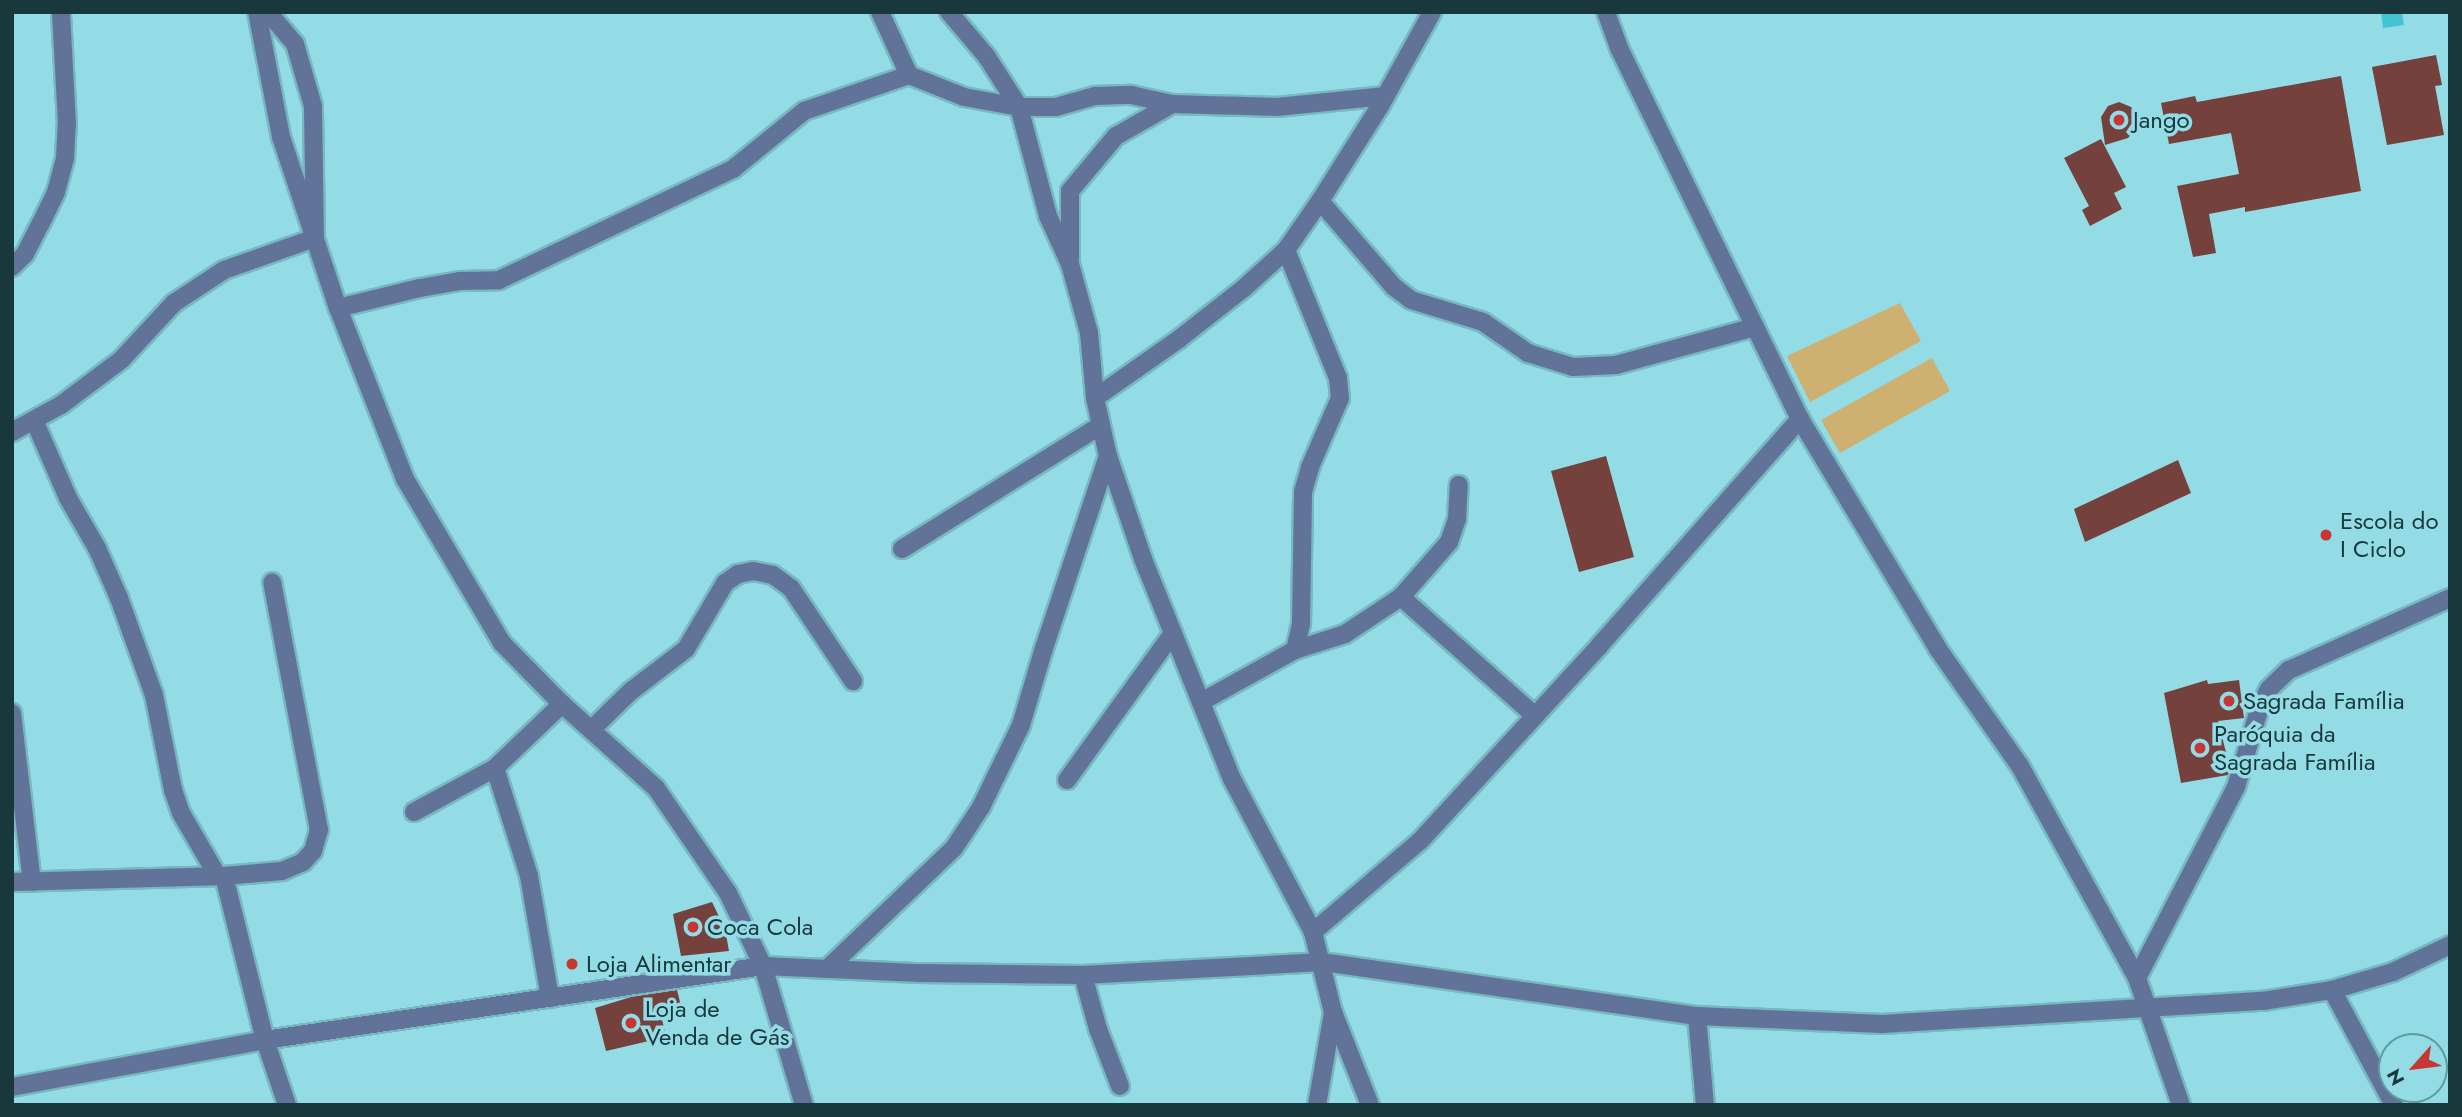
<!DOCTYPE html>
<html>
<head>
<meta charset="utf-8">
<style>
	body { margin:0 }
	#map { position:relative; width:2462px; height:1117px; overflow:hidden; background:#93dce5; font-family:Jost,sans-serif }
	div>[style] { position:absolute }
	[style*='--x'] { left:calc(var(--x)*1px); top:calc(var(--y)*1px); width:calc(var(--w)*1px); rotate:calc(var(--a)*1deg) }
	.green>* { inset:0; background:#ceb070 }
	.water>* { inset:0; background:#42c4d2 }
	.building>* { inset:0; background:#75413c }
	.roads { filter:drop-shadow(2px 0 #78b8c0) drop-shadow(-2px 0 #78b8c0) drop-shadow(0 2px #78b8c0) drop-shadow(0 -2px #78b8c0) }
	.minor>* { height:18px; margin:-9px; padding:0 9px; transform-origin:9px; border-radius:9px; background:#627399 }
	.dots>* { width:19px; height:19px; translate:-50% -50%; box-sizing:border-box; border:4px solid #93dce5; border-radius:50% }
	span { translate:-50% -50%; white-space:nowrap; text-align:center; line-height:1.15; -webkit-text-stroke:7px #93dce5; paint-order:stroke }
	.poi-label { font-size:24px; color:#19383b }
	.left { translate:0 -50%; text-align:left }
	.frame { position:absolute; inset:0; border:14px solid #19383b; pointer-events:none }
	.north { position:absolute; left:2378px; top:1033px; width:70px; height:70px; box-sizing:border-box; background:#93dce5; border:2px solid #629aa1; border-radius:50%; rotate:242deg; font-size:19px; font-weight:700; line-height:28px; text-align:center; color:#19383b }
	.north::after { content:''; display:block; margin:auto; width:24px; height:32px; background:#c53634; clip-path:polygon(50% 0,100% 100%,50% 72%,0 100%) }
</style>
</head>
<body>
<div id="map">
	<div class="green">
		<div style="clip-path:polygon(1900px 303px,1921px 341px,1810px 402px,1787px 356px)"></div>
		<div style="clip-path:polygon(1932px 358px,1950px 391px,1840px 453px,1821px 420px)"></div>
	</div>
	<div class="water">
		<div style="clip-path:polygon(2381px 12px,2402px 12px,2404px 25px,2383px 28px)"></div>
	</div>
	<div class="building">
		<div style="clip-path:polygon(2436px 55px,2442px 85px,2435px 86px,2444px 135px,2387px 145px,2372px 67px)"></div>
		<div style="clip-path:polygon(2341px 76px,2361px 191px,2245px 212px,2245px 207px,2209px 214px,2216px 253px,2193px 257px,2177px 186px,2239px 174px,2231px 133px,2169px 144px,2161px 103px,2195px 96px,2197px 102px)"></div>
		<div style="clip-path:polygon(2119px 102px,2131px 107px,2140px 117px,2136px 129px,2128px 138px,2105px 145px,2101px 117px,2108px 106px)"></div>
		<div style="clip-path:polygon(2101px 139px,2126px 187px,2114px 193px,2122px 209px,2090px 226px,2082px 210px,2089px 206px,2064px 158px)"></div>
		<div style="clip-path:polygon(1606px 456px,1634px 557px,1579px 572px,1551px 471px)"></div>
		<div style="clip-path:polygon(2178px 460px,2191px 493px,2085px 542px,2074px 509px)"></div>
		<div style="clip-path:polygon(2207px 680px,2208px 684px,2239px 680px,2244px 718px,2218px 721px,2230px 768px,2228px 775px,2181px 783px,2164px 693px)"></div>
		<div style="clip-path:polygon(712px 902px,725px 929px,729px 951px,681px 956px,673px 914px)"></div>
		<div style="clip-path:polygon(677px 990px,681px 1006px,660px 1010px,666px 1037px,606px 1051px,595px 1008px,631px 997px)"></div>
	</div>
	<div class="roads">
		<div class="minor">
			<div style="--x:257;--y:12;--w:127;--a:79.1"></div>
			<div style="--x:281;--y:137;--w:180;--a:71.6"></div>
			<div style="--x:338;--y:308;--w:184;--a:68.6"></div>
			<div style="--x:405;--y:479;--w:191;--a:59.4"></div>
			<div style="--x:502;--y:643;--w:86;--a:45.5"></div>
			<div style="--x:562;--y:704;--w:126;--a:41.8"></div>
			<div style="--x:656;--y:788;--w:127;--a:55.6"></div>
			<div style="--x:728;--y:893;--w:81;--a:64.4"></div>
			<div style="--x:763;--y:966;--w:145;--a:73.6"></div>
			<div style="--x:880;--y:12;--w:69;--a:65.3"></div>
			<div style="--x:949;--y:12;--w:59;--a:49.8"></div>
			<div style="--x:987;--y:57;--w:59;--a:57.4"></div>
			<div style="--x:1019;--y:107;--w:113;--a:75.1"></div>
			<div style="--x:1048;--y:216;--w:53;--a:65.4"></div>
			<div style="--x:1070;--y:264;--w:72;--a:74.6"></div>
			<div style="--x:1089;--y:333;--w:65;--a:84.7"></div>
			<div style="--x:1095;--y:398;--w:59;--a:77.4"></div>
			<div style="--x:1108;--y:456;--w:109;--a:71.2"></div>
			<div style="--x:1143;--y:559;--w:237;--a:68"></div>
			<div style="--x:1232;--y:779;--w:173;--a:62.1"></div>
			<div style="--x:1313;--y:932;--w:82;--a:76"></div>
			<div style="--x:1333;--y:1012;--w:100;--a:68.3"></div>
			<div style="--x:1606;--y:12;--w:38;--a:70"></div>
			<div style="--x:1619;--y:48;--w:413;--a:64"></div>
			<div style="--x:1800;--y:419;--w:268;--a:59"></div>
			<div style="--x:1938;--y:649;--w:143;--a:55"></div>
			<div style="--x:2020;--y:766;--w:242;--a:61.1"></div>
			<div style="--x:2137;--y:978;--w:134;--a:70.9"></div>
			<div style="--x:1320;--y:201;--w:113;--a:49.3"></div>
			<div style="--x:1394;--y:287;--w:21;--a:37"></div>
			<div style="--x:1411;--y:300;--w:75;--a:17"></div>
			<div style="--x:1483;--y:322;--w:55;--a:34.6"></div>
			<div style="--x:1528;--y:353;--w:47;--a:17.3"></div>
			<div style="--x:1573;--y:367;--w:43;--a:-2.7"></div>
			<div style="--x:1616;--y:365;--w:144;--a:-15.3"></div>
			<div style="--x:1070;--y:258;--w:67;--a:-90"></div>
			<div style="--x:1070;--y:191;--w:72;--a:-50.1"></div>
			<div style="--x:1116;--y:136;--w:64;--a:-29.7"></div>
			<div style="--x:12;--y:267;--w:18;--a:-45"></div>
			<div style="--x:25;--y:254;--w:35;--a:-63"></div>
			<div style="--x:41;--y:223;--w:34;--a:-64"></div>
			<div style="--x:56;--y:192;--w:35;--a:-75"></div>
			<div style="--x:65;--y:158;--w:34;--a:-87"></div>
			<div style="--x:67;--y:124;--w:112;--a:-93.1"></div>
			<div style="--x:338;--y:308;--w:84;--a:-13.7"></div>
			<div style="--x:420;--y:288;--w:41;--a:-9.9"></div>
			<div style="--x:460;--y:281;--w:39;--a:-1"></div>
			<div style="--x:499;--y:280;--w:259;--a:-25.4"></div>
			<div style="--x:733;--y:169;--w:92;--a:-39.2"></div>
			<div style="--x:804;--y:111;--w:111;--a:-18.9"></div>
			<div style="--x:909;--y:75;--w:59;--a:21.8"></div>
			<div style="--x:964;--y:97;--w:56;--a:10.3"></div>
			<div style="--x:1019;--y:107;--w:37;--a:0"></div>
			<div style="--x:1056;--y:107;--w:41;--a:-15.8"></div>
			<div style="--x:1095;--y:96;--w:36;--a:-2"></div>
			<div style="--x:1131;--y:95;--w:42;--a:12.4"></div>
			<div style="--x:1172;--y:104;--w:105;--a:1.6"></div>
			<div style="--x:1277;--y:107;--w:109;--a:-5.8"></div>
			<div style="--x:1095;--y:398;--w:103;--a:-35.1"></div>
			<div style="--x:1179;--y:339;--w:83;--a:-38.1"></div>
			<div style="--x:1244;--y:288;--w:57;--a:-42.1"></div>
			<div style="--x:1286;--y:250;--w:60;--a:-55.2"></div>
			<div style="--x:1320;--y:201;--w:112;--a:-57.7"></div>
			<div style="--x:1380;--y:106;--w:107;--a:-61"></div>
			<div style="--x:34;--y:420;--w:85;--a:66.4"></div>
			<div style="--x:68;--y:498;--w:58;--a:59.9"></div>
			<div style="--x:97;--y:548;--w:55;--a:66.3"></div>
			<div style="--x:119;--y:598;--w:103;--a:70.2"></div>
			<div style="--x:154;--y:695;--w:97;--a:78.7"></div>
			<div style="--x:173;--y:790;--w:24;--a:71"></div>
			<div style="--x:181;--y:813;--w:72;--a:59.9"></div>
			<div style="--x:12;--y:432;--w:56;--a:-28.9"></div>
			<div style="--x:61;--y:405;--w:75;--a:-36.9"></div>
			<div style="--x:121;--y:360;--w:78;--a:-47.1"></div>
			<div style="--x:174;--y:303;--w:60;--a:-33.4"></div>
			<div style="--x:224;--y:270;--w:96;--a:-19.4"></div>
			<div style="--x:315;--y:238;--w:132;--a:-90.9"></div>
			<div style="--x:313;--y:106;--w:65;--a:-106.2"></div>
			<div style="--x:295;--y:44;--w:42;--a:-130.2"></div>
			<div style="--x:902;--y:549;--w:234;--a:-31.9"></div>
			<div style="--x:1401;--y:597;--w:179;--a:41.6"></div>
			<div style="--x:1295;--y:650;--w:52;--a:-17.7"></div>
			<div style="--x:1345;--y:634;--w:67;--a:-33.5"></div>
			<div style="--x:1401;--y:597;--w:73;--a:-48.9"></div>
			<div style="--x:1449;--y:542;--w:24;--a:-71"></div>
			<div style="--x:1457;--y:519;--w:34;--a:-87"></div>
			<div style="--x:1201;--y:702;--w:107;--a:-29"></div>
			<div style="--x:1295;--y:650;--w:28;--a:-77"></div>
			<div style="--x:1301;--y:623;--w:131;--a:-89.1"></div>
			<div style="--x:1303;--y:492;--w:26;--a:-74"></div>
			<div style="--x:1310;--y:467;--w:75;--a:-66.5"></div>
			<div style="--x:1340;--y:398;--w:20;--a:-96"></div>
			<div style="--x:1338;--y:378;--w:138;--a:-112.1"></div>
			<div style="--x:12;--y:713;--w:170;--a:83.3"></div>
			<div style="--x:592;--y:729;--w:54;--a:-44.3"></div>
			<div style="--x:631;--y:691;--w:69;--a:-37.4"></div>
			<div style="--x:686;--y:649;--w:77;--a:-59.4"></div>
			<div style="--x:725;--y:583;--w:16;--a:-35"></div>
			<div style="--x:738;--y:574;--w:15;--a:-11"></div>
			<div style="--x:753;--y:571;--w:20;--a:11"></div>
			<div style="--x:773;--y:575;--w:22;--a:36"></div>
			<div style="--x:791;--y:588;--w:112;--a:56.3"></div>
			<div style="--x:495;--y:768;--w:113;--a:72.5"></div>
			<div style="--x:529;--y:876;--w:124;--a:80.2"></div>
			<div style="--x:1067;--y:780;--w:181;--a:-54.2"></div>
			<div style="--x:414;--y:812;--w:92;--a:-28.5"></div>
			<div style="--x:495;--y:768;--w:93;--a:-43.7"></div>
			<div style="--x:224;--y:876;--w:169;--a:76"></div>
			<div style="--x:265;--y:1040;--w:69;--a:71.3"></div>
			<div style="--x:12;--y:882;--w:212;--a:-1.6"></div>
			<div style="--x:224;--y:876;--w:58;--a:-4.9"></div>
			<div style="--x:282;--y:871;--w:23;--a:-23"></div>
			<div style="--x:303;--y:862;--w:15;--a:-48"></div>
			<div style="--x:313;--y:851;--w:22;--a:-74"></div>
			<div style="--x:319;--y:830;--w:252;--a:-100.7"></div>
			<div style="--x:1313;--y:932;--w:140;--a:-40.4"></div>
			<div style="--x:1420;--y:841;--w:266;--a:-47.4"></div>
			<div style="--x:1600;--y:645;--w:302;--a:-48.5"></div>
			<div style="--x:827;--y:969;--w:175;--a:-43.6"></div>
			<div style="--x:954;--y:848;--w:49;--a:-56.6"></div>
			<div style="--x:981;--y:807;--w:91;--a:-64"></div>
			<div style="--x:1021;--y:725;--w:80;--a:-73.4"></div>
			<div style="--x:1044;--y:648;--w:202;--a:-71.6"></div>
			<div style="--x:1083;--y:975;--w:56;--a:74.5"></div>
			<div style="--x:1098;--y:1029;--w:61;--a:68.9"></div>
			<div style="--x:2137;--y:978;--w:215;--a:-62.6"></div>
			<div style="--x:2236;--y:787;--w:80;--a:-73.4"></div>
			<div style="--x:2259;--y:710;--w:23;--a:-65"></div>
			<div style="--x:2269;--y:689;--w:28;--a:-44"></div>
			<div style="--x:2289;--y:670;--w:176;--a:-24.1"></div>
			<div style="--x:2332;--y:990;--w:131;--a:61.7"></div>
			<div style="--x:1697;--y:1016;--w:89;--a:84.9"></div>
			<div style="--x:12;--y:1087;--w:257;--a:-10.5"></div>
			<div style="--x:265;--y:1040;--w:503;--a:-8.45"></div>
			<div style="--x:763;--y:966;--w:157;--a:2.6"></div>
			<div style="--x:920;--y:973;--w:163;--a:0.7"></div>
			<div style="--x:1083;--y:975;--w:239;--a:-3.1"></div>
			<div style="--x:1322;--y:962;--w:379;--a:8.2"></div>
			<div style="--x:1697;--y:1016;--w:185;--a:2.5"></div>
			<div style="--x:1882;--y:1024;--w:382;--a:-3.5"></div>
			<div style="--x:2263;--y:1001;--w:70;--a:-9.1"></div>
			<div style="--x:2332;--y:990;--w:64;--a:-16.4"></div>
			<div style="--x:2393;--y:972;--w:63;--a:-25.3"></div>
			<div style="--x:1317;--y:1105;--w:94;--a:-80.2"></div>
		</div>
	</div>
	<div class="dots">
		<div style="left:2119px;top:120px;background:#c53634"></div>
		<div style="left:2326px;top:535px;background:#c53634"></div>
		<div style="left:2229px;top:701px;background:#c53634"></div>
		<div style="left:2200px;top:748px;background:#c53634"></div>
		<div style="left:693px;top:927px;background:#c53634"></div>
		<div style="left:572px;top:964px;background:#c53634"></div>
		<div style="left:631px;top:1023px;background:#c53634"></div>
	</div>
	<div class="poi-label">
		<span class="left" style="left:2133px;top:120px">Jango</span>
		<span class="left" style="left:2340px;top:535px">Escola do<br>I Ciclo</span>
		<span class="left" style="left:2243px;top:701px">Sagrada Família</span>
		<span class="left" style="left:2214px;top:748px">Paróquia da<br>Sagrada Família</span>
		<span class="left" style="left:707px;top:927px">Coca Cola</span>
		<span class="left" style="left:586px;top:964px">Loja Alimentar</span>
		<span class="left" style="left:645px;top:1023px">Loja de<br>Venda de Gás</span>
	</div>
	<div class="frame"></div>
	<div class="north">N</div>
</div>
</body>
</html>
